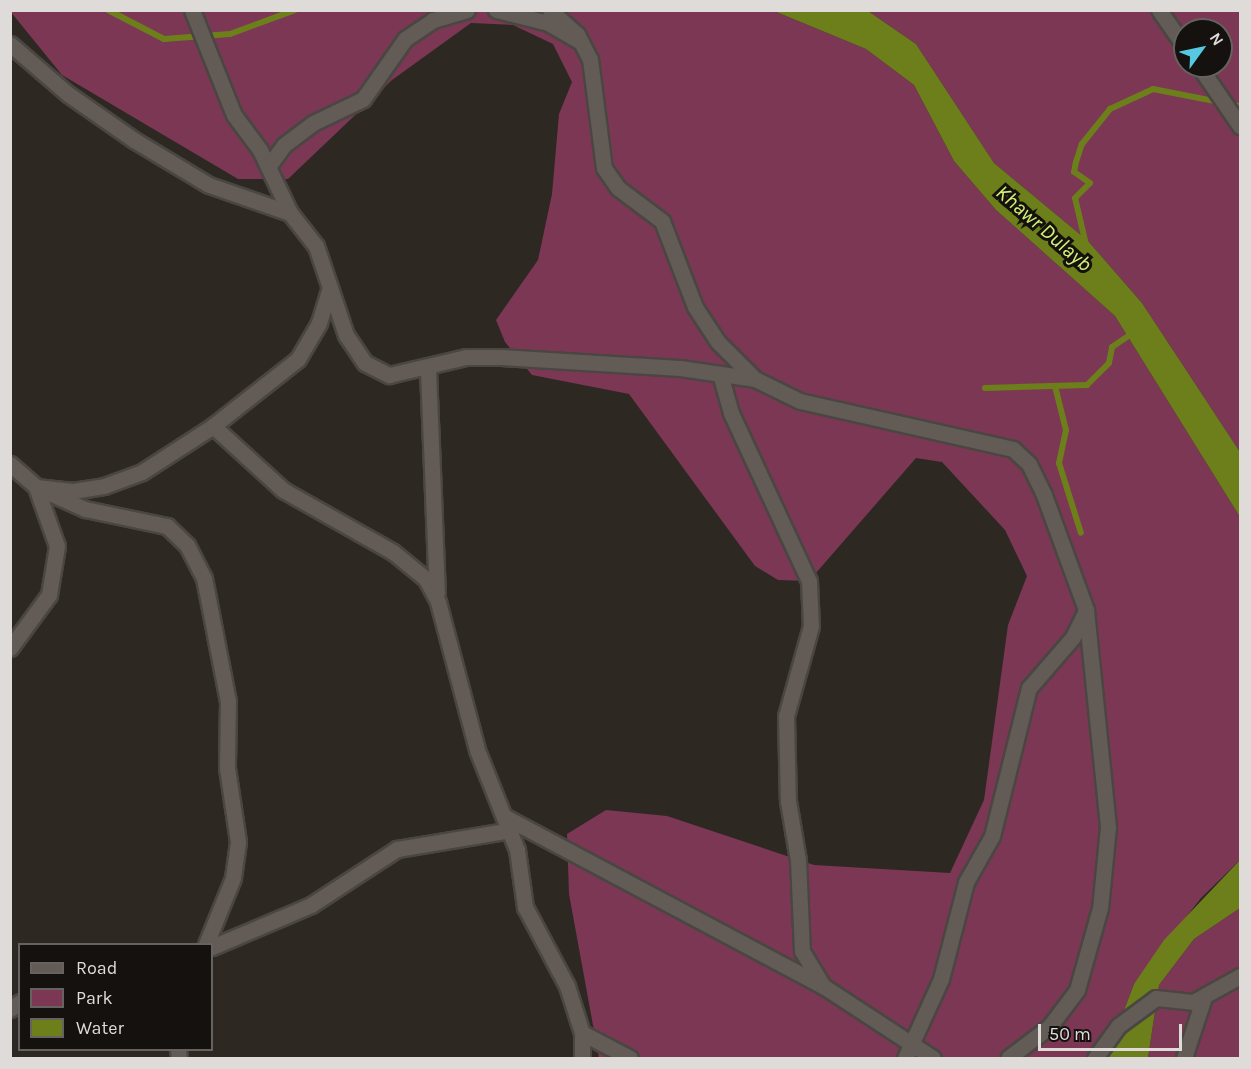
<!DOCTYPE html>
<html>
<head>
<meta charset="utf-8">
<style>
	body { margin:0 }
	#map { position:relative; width:1251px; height:1069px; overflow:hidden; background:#2e2823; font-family:Karla,sans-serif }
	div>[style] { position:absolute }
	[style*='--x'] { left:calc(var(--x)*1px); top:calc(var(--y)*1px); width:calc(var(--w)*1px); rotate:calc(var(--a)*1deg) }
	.green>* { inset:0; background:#7b3754 }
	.water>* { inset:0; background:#6d7f1b }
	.stream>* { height:6px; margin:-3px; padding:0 3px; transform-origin:3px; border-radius:3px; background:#6d7f1b }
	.roads { filter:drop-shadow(2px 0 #4a4642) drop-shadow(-2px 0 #4a4642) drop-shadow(0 2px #4a4642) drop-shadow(0 -2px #4a4642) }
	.minor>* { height:15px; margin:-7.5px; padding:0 7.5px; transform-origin:7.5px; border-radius:7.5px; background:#625b56 }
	span { translate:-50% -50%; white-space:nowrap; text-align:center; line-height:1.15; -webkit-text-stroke:6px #14110f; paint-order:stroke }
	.water-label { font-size:21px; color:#d5f175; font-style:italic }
	.frame { position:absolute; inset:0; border:12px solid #dfdbd8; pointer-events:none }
	.legend { position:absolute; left:18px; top:943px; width:195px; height:108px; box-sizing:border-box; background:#14110f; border:2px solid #65625f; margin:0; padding:8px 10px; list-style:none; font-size:18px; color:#dfdbd8 }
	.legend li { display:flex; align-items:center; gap:12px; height:30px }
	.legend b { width:30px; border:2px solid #65625f }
	.north { position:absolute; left:1173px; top:18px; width:60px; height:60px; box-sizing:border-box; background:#14110f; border:2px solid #65625f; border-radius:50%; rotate:57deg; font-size:16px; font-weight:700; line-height:24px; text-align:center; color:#dfdbd8 }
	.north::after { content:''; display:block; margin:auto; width:21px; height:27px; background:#56c9e1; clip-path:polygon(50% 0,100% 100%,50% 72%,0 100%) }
	.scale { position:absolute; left:1038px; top:1024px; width:144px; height:27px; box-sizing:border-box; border:3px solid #dfdbd8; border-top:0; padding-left:8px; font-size:18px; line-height:21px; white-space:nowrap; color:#dfdbd8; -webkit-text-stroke:4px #14110f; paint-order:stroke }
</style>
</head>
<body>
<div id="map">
	<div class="green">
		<div style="clip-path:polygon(10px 11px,774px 11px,866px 49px,914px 85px,954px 161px,996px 210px,1115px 316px,1240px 517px,1240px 860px,1201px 898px,1134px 984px,1106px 1058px,599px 1058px,569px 894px,567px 834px,606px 810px,667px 816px,814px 865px,950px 873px,984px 800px,1008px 625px,1027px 576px,1005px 530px,942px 462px,916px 458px,809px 581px,778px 580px,755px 566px,629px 394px,532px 375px,505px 342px,496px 320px,538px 260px,552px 194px,559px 114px,572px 82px,553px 44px,513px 25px,471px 23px,392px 80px,288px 179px,238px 179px,62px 75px)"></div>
		<div style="clip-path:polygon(evenodd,868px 11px,1240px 11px,1240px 452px,1142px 303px,1088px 241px,994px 163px,916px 44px,868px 11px,1185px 30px,1221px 30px,1221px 66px,1185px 66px,1185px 30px)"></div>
		<div style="clip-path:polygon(1240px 908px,1240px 1058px,1148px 1058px,1159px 985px,1194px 939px)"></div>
	</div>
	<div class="water">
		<div style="clip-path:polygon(774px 11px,868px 11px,916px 44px,994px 163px,1088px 241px,1142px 303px,1240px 452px,1240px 517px,1115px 316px,996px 210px,954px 161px,914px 85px,866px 49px)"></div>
		<div style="clip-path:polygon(1240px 860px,1240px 908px,1194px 939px,1159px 985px,1148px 1058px,1106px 1058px,1134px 984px,1164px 940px)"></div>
	</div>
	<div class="stream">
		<div style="--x:108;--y:10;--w:63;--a:27.4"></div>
		<div style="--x:164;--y:39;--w:66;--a:-4.3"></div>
		<div style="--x:230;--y:34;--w:69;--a:-20.3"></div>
		<div style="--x:1087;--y:249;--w:52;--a:-103.2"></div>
		<div style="--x:1075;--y:198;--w:21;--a:-45"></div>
		<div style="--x:1090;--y:183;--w:19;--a:-145"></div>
		<div style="--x:1074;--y:172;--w:10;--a:-79"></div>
		<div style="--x:1076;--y:162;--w:19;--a:-72"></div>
		<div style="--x:1082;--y:144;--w:45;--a:-51.3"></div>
		<div style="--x:1110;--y:109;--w:47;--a:-24.9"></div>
		<div style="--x:1153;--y:89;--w:89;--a:11.1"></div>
		<div style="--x:1055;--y:386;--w:45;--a:76"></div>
		<div style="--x:1066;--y:430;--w:34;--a:102"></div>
		<div style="--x:1059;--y:463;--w:73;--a:72.6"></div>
		<div style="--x:985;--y:388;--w:102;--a:-1.7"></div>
		<div style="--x:1087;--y:385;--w:31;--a:-45"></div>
		<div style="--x:1109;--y:363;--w:16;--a:-79"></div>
		<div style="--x:1112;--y:347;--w:25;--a:-34"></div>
	</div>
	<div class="roads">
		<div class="minor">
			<div style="--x:192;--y:10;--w:113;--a:68.2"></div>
			<div style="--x:234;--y:115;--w:44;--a:53.4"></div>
			<div style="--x:260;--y:150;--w:70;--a:64.5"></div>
			<div style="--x:290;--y:213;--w:42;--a:51.8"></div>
			<div style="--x:316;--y:246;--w:94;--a:71.4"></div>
			<div style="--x:346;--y:335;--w:34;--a:56"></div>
			<div style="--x:365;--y:363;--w:27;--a:27"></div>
			<div style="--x:389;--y:375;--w:79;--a:-13.2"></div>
			<div style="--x:466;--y:357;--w:35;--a:0"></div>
			<div style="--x:501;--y:357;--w:179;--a:3.5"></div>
			<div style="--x:680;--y:368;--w:76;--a:8.3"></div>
			<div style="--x:496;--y:10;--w:54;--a:14"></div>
			<div style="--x:548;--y:23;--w:34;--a:30"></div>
			<div style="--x:550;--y:10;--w:36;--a:42"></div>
			<div style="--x:577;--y:34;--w:28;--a:63"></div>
			<div style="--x:590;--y:59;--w:110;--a:82.7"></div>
			<div style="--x:604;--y:168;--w:24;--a:55"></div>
			<div style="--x:618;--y:188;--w:55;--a:36.9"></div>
			<div style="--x:662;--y:221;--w:92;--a:69"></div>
			<div style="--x:695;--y:307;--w:42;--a:56.7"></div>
			<div style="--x:718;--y:342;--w:52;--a:45"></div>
			<div style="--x:755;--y:379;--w:50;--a:26.1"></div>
			<div style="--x:800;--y:401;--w:218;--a:12.7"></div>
			<div style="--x:1013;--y:449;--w:22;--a:43"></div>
			<div style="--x:1029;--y:464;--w:34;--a:64"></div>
			<div style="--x:1044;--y:495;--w:122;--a:69.9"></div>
			<div style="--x:1086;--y:610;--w:218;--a:84.2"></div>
			<div style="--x:1108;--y:827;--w:81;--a:95.6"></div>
			<div style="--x:1100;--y:908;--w:85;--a:105.7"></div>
			<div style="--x:1077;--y:990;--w:46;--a:127.1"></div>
			<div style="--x:1049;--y:1027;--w:51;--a:142.9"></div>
			<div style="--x:1159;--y:10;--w:45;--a:54.9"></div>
			<div style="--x:10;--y:44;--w:77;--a:40.8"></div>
			<div style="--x:68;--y:94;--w:80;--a:34.9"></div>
			<div style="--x:134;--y:140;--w:87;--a:31"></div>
			<div style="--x:209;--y:185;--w:86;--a:19.1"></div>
			<div style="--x:1199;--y:66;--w:73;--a:55.7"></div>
			<div style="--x:268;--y:167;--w:27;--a:-54"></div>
			<div style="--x:284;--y:145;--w:36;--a:-37"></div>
			<div style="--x:313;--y:123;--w:55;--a:-25.6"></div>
			<div style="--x:363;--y:99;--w:73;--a:-55"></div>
			<div style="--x:405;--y:39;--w:34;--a:-34"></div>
			<div style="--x:433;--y:20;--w:35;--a:-16"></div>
			<div style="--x:428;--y:370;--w:223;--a:87.7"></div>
			<div style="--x:720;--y:374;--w:41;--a:74.2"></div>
			<div style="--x:731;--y:413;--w:185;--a:65.1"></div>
			<div style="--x:809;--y:581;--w:45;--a:87.5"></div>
			<div style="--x:811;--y:626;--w:93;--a:105.5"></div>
			<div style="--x:786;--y:716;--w:85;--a:88.7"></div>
			<div style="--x:788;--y:801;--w:60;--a:80.4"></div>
			<div style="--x:798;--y:860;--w:91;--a:87.5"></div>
			<div style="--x:802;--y:951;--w:41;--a:59"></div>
			<div style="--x:213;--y:426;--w:95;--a:42.4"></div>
			<div style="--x:283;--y:490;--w:126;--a:29.4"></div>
			<div style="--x:393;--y:552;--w:43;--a:39.3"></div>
			<div style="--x:426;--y:579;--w:26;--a:62"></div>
			<div style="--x:438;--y:602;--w:153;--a:75.2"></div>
			<div style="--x:477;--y:750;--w:108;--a:68.2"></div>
			<div style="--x:517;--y:850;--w:58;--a:82"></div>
			<div style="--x:525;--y:907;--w:89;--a:62"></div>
			<div style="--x:567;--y:986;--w:49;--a:72.3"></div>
			<div style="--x:582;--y:1033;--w:25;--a:90"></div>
			<div style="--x:10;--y:464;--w:35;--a:41"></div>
			<div style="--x:36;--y:487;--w:54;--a:24.2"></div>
			<div style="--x:85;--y:509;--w:84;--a:11.7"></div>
			<div style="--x:167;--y:526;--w:28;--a:44"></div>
			<div style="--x:187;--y:545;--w:37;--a:63"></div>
			<div style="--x:204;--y:578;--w:125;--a:79"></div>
			<div style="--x:228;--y:701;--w:67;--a:90.9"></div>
			<div style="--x:227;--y:768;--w:75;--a:81.5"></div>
			<div style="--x:238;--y:842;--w:36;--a:98"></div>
			<div style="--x:233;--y:878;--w:71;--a:112.2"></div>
			<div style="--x:10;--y:648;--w:66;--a:-53.7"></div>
			<div style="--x:49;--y:595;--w:50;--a:-80.7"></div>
			<div style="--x:57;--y:546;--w:63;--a:-109.6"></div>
			<div style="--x:36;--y:487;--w:37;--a:6"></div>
			<div style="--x:73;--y:491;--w:31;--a:-9"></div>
			<div style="--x:104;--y:486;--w:40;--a:-20.2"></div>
			<div style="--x:142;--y:472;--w:85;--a:-32.9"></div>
			<div style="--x:213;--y:426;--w:108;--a:-38.2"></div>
			<div style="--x:298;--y:359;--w:42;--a:-59.7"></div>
			<div style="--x:319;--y:323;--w:37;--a:-73"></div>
			<div style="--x:505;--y:817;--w:360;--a:28"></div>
			<div style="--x:823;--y:986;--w:131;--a:33.2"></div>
			<div style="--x:212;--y:947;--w:108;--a:-23"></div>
			<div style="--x:311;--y:905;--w:103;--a:-33.1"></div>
			<div style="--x:397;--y:849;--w:115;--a:-9.5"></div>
			<div style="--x:10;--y:1009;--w:12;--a:-35"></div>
			<div style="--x:582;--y:1033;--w:54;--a:27.5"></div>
			<div style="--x:178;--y:1050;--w:8;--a:83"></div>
			<div style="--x:905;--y:1058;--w:87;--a:-65.5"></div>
			<div style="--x:941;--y:979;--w:100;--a:-75.5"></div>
			<div style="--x:966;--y:882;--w:53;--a:-60.5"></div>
			<div style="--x:992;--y:836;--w:153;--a:-76"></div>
			<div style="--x:1029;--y:688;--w:67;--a:-49.2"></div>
			<div style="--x:1073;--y:637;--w:30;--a:-64"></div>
			<div style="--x:1095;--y:1058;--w:39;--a:-54"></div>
			<div style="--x:1118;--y:1026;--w:47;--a:-36.4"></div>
			<div style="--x:1156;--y:998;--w:37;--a:6"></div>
			<div style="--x:1193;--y:1002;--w:54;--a:-29"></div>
			<div style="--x:1184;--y:1058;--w:64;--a:-71.8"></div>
		</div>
	</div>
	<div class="water-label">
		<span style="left:1044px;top:228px;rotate:41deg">Khawr Dulayb</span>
	</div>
	<div class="frame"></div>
	<ul class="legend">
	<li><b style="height:8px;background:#625b56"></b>Road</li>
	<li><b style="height:16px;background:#7b3754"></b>Park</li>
	<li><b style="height:16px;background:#6d7f1b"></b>Water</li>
	</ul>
	<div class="north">N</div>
	<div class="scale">50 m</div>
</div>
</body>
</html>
